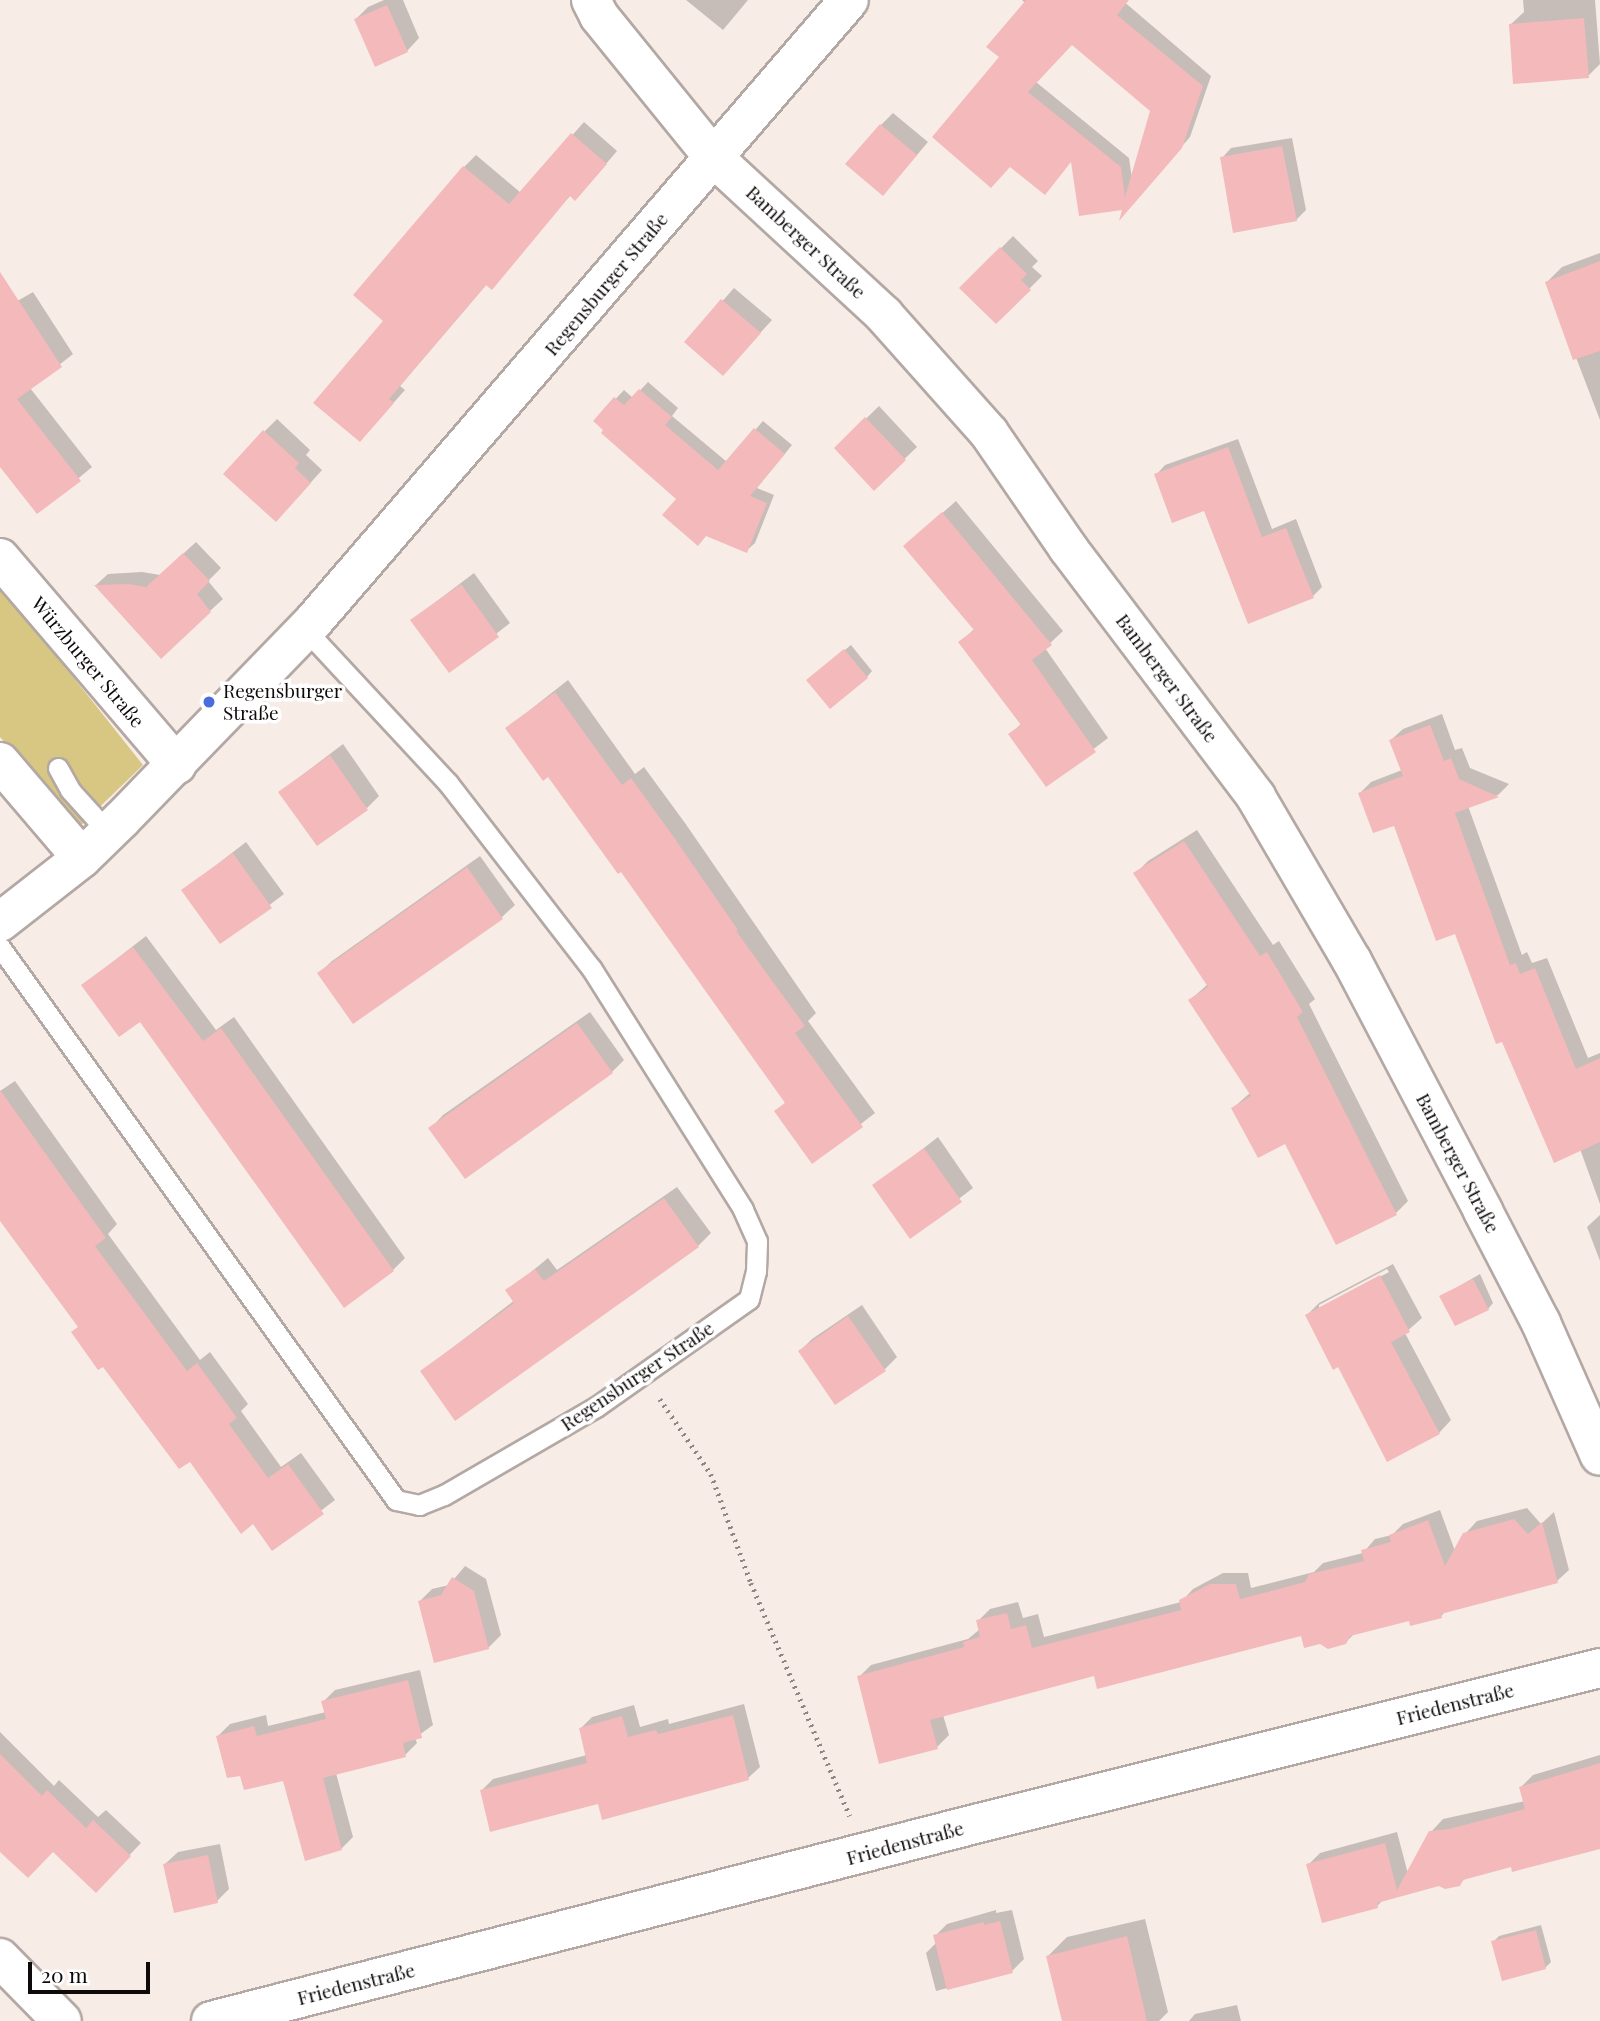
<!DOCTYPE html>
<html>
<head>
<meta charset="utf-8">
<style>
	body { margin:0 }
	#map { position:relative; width:1600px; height:2021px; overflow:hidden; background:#f8ece7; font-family:"Playfair Display",serif }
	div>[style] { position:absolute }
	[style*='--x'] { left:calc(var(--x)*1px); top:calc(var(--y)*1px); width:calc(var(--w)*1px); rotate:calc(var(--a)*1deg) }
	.green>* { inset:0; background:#d7c782 }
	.shadow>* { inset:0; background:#0003 }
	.building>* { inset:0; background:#f3b9bb }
	.path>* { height:4.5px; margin-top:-2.25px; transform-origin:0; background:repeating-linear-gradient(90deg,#8e8683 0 2px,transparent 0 7px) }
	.roads { filter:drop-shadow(2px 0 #b3a8a4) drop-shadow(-2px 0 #b3a8a4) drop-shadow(0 2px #b3a8a4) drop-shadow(0 -2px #b3a8a4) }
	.lane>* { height:19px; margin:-9.5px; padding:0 9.5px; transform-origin:9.5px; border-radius:9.5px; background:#fff }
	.street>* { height:38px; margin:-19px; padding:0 19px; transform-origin:19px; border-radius:19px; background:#fff }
	.secondary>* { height:38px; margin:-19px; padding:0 19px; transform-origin:19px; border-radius:19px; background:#fff }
	.dots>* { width:19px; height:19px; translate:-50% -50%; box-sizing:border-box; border:4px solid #fff; border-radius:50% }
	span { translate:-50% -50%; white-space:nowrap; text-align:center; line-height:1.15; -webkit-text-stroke:7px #fff; paint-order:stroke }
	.street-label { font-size:19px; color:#0e0a09 }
	.poi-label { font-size:19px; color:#0e0a09 }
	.left { translate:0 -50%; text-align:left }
	.scale { position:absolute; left:28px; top:1962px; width:122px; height:32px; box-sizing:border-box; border:4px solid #0e0a09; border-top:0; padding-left:9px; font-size:21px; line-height:24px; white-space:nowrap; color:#0e0a09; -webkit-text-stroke:5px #fff; paint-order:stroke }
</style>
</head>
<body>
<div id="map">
	<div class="green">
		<div style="clip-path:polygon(0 585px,143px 765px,78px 828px,0 737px)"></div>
	</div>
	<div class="shadow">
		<div style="clip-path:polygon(384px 0,403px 0,419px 38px,407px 51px,356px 19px,368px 7px)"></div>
		<div style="clip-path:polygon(686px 0,748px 0,723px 30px)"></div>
		<div style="clip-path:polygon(evenodd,1022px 0,1122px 0,1211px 76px,1190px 137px,1127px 210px,1072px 160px,1002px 57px,1026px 4px,1022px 0,1072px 43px,1152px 111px,1132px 179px,1129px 158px,1036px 82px,1072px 43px)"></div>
		<div style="clip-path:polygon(1523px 0,1595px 0,1600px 64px,1588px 76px,1510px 25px,1524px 12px)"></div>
		<div style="clip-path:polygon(893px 113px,928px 142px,895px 181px,881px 125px)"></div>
		<div style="clip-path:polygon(584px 122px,617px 151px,587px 186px,571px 195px,487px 284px,400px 386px,405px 390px,360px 440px,385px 321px,464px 167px,476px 155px,521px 193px)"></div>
		<div style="clip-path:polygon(1292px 138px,1306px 210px,1296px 220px,1222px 158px,1231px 148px)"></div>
		<div style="clip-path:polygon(1013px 236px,1038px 261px,1032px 267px,1042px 276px,996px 322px,962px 288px)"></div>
		<div style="clip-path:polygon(1600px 253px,1600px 420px,1547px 282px,1562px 267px)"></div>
		<div style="clip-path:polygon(734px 288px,772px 320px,735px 361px,686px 342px)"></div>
		<div style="clip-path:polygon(33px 292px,73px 354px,30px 388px,92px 467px,38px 512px,0 465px,0 311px)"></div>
		<div style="clip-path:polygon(648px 382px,678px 408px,672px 416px,727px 462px,763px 421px,792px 445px,757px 488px,774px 495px,755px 543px,746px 551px,679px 499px,595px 421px,624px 390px,633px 398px)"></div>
		<div style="clip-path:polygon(879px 406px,917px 447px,874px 488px,836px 448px)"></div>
		<div style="clip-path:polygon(277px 419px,310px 450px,306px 455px,322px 470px,288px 508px,264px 432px)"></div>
		<div style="clip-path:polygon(1238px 439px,1272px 529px,1296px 519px,1322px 587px,1313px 596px,1205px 509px,1156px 475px,1165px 465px)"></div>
		<div style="clip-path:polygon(956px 501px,1063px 631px,1045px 648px,1108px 738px,1046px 785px,1010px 734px,1022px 723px,961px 642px,975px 628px,905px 546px)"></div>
		<div style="clip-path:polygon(196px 542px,221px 568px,208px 581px,223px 599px,161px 656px,96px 585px,108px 574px,142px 572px,160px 575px)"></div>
		<div style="clip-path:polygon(474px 573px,510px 623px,449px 671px,412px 620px)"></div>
		<div style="clip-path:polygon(851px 645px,872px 671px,867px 677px,814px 675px)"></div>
		<div style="clip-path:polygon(568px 680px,635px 774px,644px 767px,685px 823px,816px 1013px,808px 1021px,875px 1113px,813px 1161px,777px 1111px,786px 1102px,621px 870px,549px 774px,507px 728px)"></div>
		<div style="clip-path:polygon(1442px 714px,1455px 750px,1462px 748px,1470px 768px,1509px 784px,1498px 795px,1468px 806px,1522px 955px,1527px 952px,1532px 963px,1547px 958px,1588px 1058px,1600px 1053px,1600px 1204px,1580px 1149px,1395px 823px,1360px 793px,1371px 782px,1402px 770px,1391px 740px,1403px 729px)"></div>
		<div style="clip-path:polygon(343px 744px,379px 796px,367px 808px,280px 792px)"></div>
		<div style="clip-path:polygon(1197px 830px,1273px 945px,1279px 941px,1315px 999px,1309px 1004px,1408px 1201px,1396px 1213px,1233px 1108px,1251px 1092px,1190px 1000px,1208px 984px,1136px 873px,1148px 861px)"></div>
		<div style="clip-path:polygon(246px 842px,284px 894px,221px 942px,184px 890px)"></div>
		<div style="clip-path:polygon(480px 856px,515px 905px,502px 917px,354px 1021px,319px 973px,332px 961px)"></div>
		<div style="clip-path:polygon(146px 936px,216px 1030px,234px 1017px,405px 1258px,393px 1270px,140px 1020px,83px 985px)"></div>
		<div style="clip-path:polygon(590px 1012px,624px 1060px,612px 1072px,431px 1128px,443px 1115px)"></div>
		<div style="clip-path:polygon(15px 1081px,117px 1224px,108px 1234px,200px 1360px,210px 1352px,248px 1404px,241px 1411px,281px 1467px,301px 1453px,335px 1500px,272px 1548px,254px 1522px,190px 1459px,79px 1326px,0 1217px,0 1091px)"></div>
		<div style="clip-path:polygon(938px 1137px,973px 1188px,910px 1236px,875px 1186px)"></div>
		<div style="clip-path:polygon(677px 1187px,711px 1233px,698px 1246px,456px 1418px,422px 1371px,515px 1300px,508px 1291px,548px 1258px,557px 1270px)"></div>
		<div style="clip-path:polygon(1600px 1215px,1600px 1261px,1587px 1227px)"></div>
		<div style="clip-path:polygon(evenodd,1393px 1264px,1422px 1318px,1405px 1333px,1451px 1420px,1439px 1433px,1338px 1365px,1307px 1315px,1319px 1303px,1393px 1264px,1387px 1269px,1389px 1272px,1319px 1309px,1319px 1305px,1387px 1269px)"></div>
		<div style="clip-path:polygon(1480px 1274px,1493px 1303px,1488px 1309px,1442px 1296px)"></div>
		<div style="clip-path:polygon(862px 1305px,897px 1357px,885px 1369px,800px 1351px,812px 1339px)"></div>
		<div style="clip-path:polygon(1527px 1508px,1541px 1524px,1554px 1512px,1569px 1570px,1557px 1581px,1447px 1610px,1441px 1616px,1410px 1619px,1354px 1634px,1345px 1643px,1302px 1634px,1095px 1674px,943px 1715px,949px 1735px,937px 1747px,859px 1677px,871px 1665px,968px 1639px,980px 1629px,978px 1621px,990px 1609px,1018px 1602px,1023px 1618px,1038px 1614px,1044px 1637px,1181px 1602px,1193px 1589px,1223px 1573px,1248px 1573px,1251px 1588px,1314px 1572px,1323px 1563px,1363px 1553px,1375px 1539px,1392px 1535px,1403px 1524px,1440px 1510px,1455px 1551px,1465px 1534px,1477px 1521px)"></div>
		<div style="clip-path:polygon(465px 1566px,486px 1579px,501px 1635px,488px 1648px,420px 1601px,432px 1589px,449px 1585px)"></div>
		<div style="clip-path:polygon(420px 1670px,433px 1725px,415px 1738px,417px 1743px,405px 1755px,336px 1773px,353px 1837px,341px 1849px,284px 1779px,242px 1773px,218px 1736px,230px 1724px,266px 1715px,268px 1726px,326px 1712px,323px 1702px,335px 1690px)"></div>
		<div style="clip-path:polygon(744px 1704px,760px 1767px,748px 1778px,599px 1801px,482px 1790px,493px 1779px,587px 1755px,581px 1728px,592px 1717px,634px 1705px,640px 1727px,668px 1719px,669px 1724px)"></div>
		<div style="clip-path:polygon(0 1732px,54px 1786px,59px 1780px,98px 1817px,106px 1810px,141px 1843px,96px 1890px,53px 1849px,0 1850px)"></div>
		<div style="clip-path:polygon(1600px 1755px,1600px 1848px,1512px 1865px,1466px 1878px,1459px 1884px,1440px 1884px,1384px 1899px,1377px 1906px,1308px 1865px,1320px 1853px,1397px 1832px,1408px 1874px,1431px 1832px,1443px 1819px,1525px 1801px,1521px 1787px,1533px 1775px)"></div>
		<div style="clip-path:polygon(220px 1844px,229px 1889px,217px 1901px,165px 1864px,178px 1852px)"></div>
		<div style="clip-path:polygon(996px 1910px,996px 1913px,1012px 1910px,1024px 1959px,1012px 1971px,936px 1991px,926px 1953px,936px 1943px,935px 1936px,947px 1924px)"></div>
		<div style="clip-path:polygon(1145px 1919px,1168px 2012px,1159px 2021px,1064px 2021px,1048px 1956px,1067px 1937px)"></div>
		<div style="clip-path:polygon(1541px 1925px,1551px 1962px,1545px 1968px,1493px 1942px,1499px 1936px)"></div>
		<div style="clip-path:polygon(1237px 2005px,1241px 2021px,1189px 2021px,1195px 2014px)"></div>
	</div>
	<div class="building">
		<div style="clip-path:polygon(evenodd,1026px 0,1129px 0,1117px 15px,1203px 86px,1182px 148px,1119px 221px,1122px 210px,1079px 216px,1071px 162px,1045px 195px,1010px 167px,991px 188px,932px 137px,999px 57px,986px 47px,1026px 0,1072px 45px,1150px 111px,1125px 197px,1121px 167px,1028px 92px,1072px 45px)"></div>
		<div style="clip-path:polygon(387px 5px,408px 52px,375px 67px,354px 19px)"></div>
		<div style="clip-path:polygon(1584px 18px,1589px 78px,1513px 84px,1509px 24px)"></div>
		<div style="clip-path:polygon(880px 124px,917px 155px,883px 196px,845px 164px)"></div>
		<div style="clip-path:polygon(571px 133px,607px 164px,575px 201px,570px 196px,492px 290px,486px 285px,389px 399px,394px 403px,360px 442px,313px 403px,383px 321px,353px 295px,463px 166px,509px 204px)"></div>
		<div style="clip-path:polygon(1282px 146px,1297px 221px,1233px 233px,1220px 157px)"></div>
		<div style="clip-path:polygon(1000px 247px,1027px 274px,1021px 280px,1031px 290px,996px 324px,959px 288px)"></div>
		<div style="clip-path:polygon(1600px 261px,1600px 351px,1573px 360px,1545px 282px)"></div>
		<div style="clip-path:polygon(0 272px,62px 367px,17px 399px,81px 481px,37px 514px,0 467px)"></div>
		<div style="clip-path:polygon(721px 299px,761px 333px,723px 376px,684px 342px)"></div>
		<div style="clip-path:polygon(639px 389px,672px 417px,665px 425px,718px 470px,754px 428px,785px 454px,750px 496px,767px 503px,747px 553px,706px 536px,698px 546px,662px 515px,676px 499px,601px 433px,603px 430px,593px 421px,614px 397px,624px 405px)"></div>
		<div style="clip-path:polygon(865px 417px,906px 460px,874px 491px,834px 448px)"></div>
		<div style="clip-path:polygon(263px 430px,299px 463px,295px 468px,311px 483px,276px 522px,223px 474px)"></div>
		<div style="clip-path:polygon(1228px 447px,1262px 537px,1286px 528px,1314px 598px,1248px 624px,1204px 511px,1172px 523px,1154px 474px)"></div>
		<div style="clip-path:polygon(942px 512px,1052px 645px,1032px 660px,1096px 752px,1046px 787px,1008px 734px,1021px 725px,958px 642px,974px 630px,903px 546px)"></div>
		<div style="clip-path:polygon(183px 553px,210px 581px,197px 594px,211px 612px,161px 659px,94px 585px,129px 584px,146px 587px)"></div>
		<div style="clip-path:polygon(461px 584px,499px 637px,449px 673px,410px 620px)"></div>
		<div style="clip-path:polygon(844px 649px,868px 678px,830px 709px,806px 680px)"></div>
		<div style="clip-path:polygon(555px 692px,622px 785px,631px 778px,673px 836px,738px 930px,736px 931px,805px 1026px,795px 1033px,863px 1127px,812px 1164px,774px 1111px,785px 1103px,621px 872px,618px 874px,548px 777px,543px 781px,505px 728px)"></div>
		<div style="clip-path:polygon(1430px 725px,1444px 761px,1451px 758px,1459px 779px,1499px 797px,1455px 813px,1510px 965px,1516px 963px,1520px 974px,1535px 968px,1576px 1069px,1600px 1058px,1600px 1142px,1554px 1163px,1502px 1042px,1496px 1044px,1455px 934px,1436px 941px,1394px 826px,1373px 833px,1358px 793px,1403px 776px,1389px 740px)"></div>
		<div style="clip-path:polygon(330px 755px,368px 810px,317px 846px,278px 792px)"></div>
		<div style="clip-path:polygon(1184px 841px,1260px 956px,1267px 952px,1303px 1012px,1297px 1017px,1397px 1215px,1336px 1245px,1285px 1144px,1258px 1158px,1231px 1108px,1251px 1096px,1188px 1000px,1208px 987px,1133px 873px)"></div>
		<div style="clip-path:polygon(233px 853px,272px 908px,220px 944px,181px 890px)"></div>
		<div style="clip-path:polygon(467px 867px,503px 919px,353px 1024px,317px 973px)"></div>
		<div style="clip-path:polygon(133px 947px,203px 1041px,221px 1028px,394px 1271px,344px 1308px,140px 1022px,119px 1037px,81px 985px)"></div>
		<div style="clip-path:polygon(577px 1023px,613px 1073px,465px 1179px,428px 1128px)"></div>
		<div style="clip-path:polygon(0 1090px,106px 1238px,95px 1246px,187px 1371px,197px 1363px,237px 1418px,229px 1424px,268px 1478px,288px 1464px,324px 1514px,272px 1551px,253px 1524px,241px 1534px,190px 1462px,179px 1469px,103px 1367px,98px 1370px,71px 1332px,78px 1327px,0 1221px)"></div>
		<div style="clip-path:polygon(924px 1148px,962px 1202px,910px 1239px,872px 1185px)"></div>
		<div style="clip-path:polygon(664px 1198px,699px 1247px,455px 1421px,420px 1371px,514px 1303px,505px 1290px,535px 1269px,544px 1281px)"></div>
		<div style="clip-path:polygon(1380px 1275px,1410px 1332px,1391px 1342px,1440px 1434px,1387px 1462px,1338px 1367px,1333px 1370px,1305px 1315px)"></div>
		<div style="clip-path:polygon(1473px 1279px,1489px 1310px,1455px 1326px,1439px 1296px)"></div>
		<div style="clip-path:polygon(848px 1316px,886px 1371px,835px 1405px,798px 1351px)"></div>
		<div style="clip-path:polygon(1514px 1519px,1528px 1534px,1542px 1522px,1558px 1583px,1441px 1614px,1442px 1618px,1410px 1626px,1409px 1621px,1350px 1636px,1346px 1644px,1328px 1649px,1320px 1644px,1304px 1648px,1301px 1636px,1097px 1689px,1094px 1676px,930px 1720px,938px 1749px,879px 1764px,857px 1676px,964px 1647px,963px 1642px,980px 1637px,976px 1620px,1007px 1613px,1011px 1629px,1026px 1625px,1032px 1648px,1181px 1610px,1179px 1600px,1210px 1584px,1236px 1584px,1240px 1599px,1305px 1582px,1309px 1574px,1364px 1561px,1361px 1550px,1391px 1542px,1389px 1535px,1428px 1520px,1445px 1566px,1463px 1533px)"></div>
		<div style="clip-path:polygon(452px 1577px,474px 1591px,489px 1649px,434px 1663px,418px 1601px,441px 1595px)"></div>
		<div style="clip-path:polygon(408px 1680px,422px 1738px,403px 1743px,406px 1757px,323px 1778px,342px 1850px,305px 1861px,283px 1781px,244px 1790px,240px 1776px,227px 1778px,216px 1736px,254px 1726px,257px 1736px,326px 1719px,321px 1701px)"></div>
		<div style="clip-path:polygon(733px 1715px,749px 1780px,602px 1820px,598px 1804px,490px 1832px,480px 1790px,587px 1763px,579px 1728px,622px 1716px,628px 1737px,656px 1730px,658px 1734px)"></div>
		<div style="clip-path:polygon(0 1754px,42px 1796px,47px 1790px,86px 1828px,93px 1820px,131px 1856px,96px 1893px,53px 1852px,28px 1878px,0 1852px)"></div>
		<div style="clip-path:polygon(1600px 1763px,1600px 1849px,1512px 1872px,1511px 1867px,1463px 1880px,1460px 1886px,1445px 1889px,1439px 1886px,1377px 1903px,1378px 1908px,1322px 1923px,1306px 1864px,1385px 1843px,1397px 1890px,1429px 1831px,1449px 1829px,1525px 1809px,1519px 1787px)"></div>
		<div style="clip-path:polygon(208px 1855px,218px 1903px,174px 1913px,163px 1864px)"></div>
		<div style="clip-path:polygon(1000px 1921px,1013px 1973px,947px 1990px,933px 1935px,984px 1922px,984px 1925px)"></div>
		<div style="clip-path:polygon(1536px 1930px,1546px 1969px,1502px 1981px,1491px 1941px)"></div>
		<div style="clip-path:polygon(1127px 1936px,1147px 2021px,1062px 2021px,1046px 1956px)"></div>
	</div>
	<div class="path">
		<div style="--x:660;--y:1399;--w:91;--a:55.8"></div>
		<div style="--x:711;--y:1474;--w:116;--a:69.8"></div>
		<div style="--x:751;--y:1583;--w:253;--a:67"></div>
	</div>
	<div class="roads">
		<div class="lane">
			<div style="--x:58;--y:768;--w:25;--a:61"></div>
			<div style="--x:70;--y:790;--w:57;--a:47.9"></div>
			<div style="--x:0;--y:947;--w:680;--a:54.39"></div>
			<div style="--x:396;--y:1500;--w:24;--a:12"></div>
			<div style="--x:419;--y:1505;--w:27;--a:-22"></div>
			<div style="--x:444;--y:1495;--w:176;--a:-30.1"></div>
			<div style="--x:596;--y:1407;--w:187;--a:-35.2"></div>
			<div style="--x:749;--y:1299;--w:29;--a:-76"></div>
			<div style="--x:756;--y:1271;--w:30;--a:-88"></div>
			<div style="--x:757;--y:1241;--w:35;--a:-114"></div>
			<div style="--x:743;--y:1209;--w:285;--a:-122.2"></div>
			<div style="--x:591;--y:968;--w:234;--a:-127.7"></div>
			<div style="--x:448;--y:783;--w:209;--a:-132.9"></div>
		</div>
		<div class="street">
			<div style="--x:591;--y:0;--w:18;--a:63"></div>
			<div style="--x:599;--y:16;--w:181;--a:51"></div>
			<div style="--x:713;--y:157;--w:233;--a:42.7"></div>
			<div style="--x:884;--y:315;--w:158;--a:48.3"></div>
			<div style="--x:989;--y:433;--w:140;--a:55.5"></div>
			<div style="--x:1068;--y:548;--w:312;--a:52.9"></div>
			<div style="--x:1256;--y:797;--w:190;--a:59.7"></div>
			<div style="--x:1352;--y:961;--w:282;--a:62.3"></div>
			<div style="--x:1483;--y:1211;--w:126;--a:62.6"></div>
			<div style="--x:1541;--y:1323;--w:145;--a:66.1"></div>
			<div style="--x:0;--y:558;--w:272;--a:49.5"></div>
			<div style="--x:0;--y:762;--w:126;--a:49.5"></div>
			<div style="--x:0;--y:922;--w:104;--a:-38"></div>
			<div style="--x:82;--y:858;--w:56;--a:-44.3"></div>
			<div style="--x:122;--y:819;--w:273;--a:-45.9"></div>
			<div style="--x:312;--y:623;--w:822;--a:-49.24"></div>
			<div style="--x:0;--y:1958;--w:88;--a:45.5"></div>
		</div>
		<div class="secondary">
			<div style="--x:211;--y:2021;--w:789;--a:-14.46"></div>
			<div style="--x:975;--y:1824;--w:644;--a:-14.01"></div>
		</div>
	</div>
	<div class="dots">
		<div style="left:209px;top:702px;background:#4a6cdf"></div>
	</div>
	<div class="street-label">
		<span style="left:806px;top:242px;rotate:43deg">Bamberger Straße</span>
		<span style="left:606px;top:284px;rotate:-50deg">Regensburger Straße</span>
		<span style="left:88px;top:662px;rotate:50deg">Würzburger Straße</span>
		<span style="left:1167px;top:678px;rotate:53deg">Bamberger Straße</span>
		<span style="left:1458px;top:1163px;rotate:62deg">Bamberger Straße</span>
		<span style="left:637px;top:1376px;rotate:-34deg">Regensburger Straße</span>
		<span style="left:1455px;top:1704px;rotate:-14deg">Friedenstraße</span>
		<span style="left:905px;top:1843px;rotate:-15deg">Friedenstraße</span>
		<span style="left:356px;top:1984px;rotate:-14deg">Friedenstraße</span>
	</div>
	<div class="poi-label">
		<span class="left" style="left:223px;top:702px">Regensburger<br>Straße</span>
	</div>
	<div class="scale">20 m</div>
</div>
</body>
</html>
